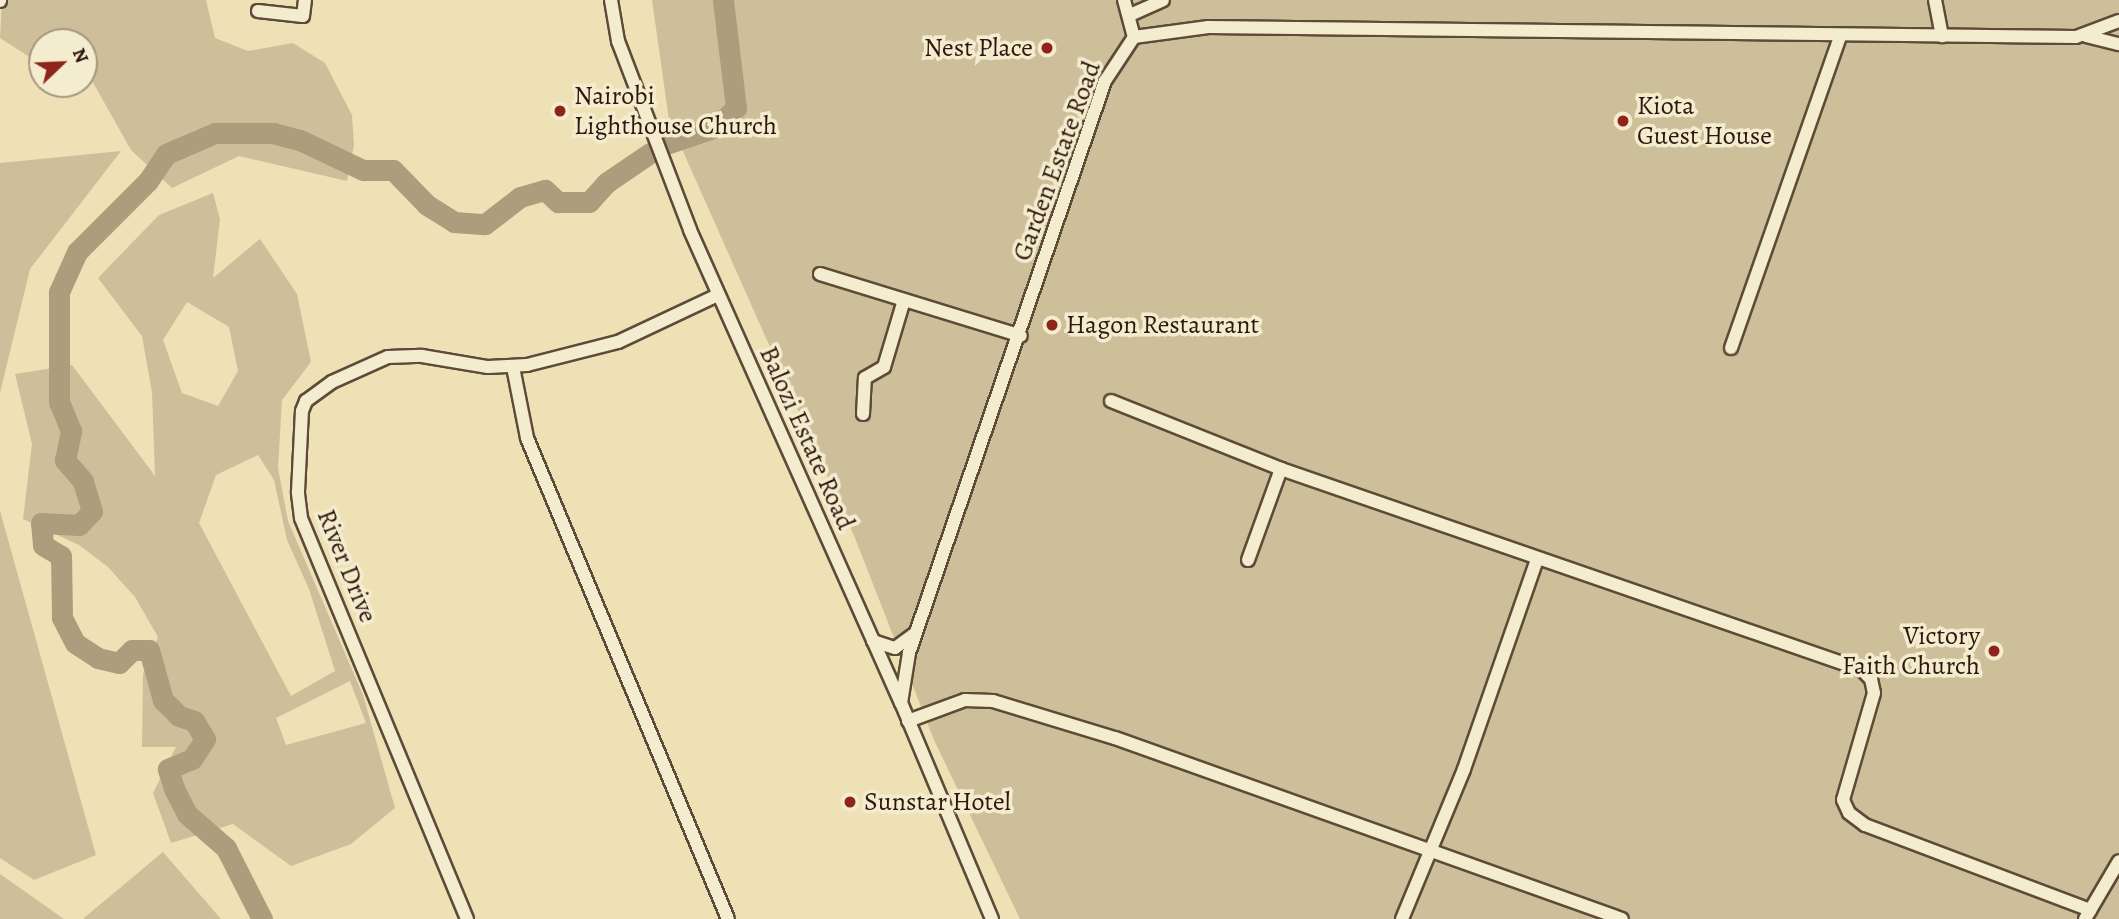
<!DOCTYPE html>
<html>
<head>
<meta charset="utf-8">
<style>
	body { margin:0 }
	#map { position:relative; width:2119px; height:919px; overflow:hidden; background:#eee1b5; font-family:Alegreya,serif }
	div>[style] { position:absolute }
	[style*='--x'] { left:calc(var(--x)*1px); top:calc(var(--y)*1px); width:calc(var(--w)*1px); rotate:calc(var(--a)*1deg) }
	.green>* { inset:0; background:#cdbf99 }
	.river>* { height:21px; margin:-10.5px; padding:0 10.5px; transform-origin:10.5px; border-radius:10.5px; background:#ad9d7c }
	.roads { filter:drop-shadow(2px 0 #5e4a38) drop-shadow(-2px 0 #5e4a38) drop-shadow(0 2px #5e4a38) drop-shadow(0 -2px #5e4a38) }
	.minor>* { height:12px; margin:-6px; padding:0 6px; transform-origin:6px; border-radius:6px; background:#f4eccf }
	.dots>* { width:19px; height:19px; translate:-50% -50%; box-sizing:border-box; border:4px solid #f4eccf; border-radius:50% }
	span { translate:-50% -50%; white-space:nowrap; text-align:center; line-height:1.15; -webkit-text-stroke:7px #f4eccf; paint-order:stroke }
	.poi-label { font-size:26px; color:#2e180e }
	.right { translate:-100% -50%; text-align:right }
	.left { translate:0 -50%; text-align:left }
	.street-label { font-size:26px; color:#2e180e }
	.north { position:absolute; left:28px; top:28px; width:70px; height:70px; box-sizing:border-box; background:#f4eccf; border:2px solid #a59782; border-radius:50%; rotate:67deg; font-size:19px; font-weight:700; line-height:28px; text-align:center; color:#2e180e }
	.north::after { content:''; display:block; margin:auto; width:24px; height:32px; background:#8f2418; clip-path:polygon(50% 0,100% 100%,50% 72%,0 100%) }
</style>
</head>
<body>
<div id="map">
	<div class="green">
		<div style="clip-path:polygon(2px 0,206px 0,215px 38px,248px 51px,293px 43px,325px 63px,352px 115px,354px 145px,347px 181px,239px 156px,172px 188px,131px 150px,91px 79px,84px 78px,84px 42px,42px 42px,42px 65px,0 38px)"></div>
		<div style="clip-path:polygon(652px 0,2119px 0,2119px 919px,1020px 919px,934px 740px,855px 538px,669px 120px)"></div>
		<div style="clip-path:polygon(121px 151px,30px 269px,0 393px,0 163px)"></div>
		<div style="clip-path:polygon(evenodd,213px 193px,220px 219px,213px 278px,260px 239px,297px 294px,311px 362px,282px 400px,278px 468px,288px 521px,363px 695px,395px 808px,351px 844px,291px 866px,233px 824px,171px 843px,153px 793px,176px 747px,142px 747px,143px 674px,158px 637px,135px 597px,108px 567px,79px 545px,23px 519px,32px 444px,15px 374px,72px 365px,155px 476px,152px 392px,142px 336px,98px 278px,159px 215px,213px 193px,187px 302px,229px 327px,238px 371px,218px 406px,182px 393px,163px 340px,187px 302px,213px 193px,258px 455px,274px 480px,287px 540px,309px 589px,335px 671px,291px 696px,199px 523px,216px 475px,258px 455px,213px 193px,350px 681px,366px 723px,286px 745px,276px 718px,350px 681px)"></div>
		<div style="clip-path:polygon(0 511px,96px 855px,34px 880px,0 858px)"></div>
		<div style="clip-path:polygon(163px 852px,221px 919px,84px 919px,84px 918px)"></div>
		<div style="clip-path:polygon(0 874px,64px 919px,0 919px)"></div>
	</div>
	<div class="river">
		<div style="--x:669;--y:143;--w:50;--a:-18.8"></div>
		<div style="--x:716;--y:127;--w:28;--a:-44"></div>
		<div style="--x:736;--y:108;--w:109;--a:-96.9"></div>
		<div style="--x:262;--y:919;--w:80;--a:-116.9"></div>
		<div style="--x:226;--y:848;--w:52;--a:-138.9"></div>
		<div style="--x:187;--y:814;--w:29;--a:-117"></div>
		<div style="--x:174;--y:788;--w:20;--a:-108"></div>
		<div style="--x:168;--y:769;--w:26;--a:-23"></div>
		<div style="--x:192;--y:759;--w:24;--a:-57"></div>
		<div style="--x:205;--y:739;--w:21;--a:-121"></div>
		<div style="--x:194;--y:721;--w:16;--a:-162"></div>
		<div style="--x:179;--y:716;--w:23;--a:-135"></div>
		<div style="--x:163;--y:700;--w:52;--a:-105.6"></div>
		<div style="--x:149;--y:650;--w:17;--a:180"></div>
		<div style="--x:132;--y:650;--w:18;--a:135"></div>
		<div style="--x:119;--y:663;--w:22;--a:-167"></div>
		<div style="--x:98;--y:658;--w:27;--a:-147"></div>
		<div style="--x:75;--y:643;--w:29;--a:-117"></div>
		<div style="--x:62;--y:617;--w:61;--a:-90.9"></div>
		<div style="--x:61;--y:556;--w:21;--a:-149"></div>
		<div style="--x:43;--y:545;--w:22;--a:-95"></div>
		<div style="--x:41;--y:523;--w:38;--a:3"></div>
		<div style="--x:79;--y:525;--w:19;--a:-47"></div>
		<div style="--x:92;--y:511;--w:31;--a:-107"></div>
		<div style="--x:83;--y:481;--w:28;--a:-131"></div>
		<div style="--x:65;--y:460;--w:30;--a:-78"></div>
		<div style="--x:71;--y:431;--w:31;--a:-112"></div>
		<div style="--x:59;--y:402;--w:110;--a:-90"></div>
		<div style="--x:59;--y:292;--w:44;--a:-65.8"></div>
		<div style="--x:77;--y:252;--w:100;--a:-45"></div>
		<div style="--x:148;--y:181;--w:32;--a:-56"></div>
		<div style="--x:166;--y:154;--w:53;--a:-23.2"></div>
		<div style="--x:215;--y:133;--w:58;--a:0"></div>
		<div style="--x:273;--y:133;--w:28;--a:15"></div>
		<div style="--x:300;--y:140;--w:70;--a:25.5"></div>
		<div style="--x:363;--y:170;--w:30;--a:0"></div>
		<div style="--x:393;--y:170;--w:49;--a:45.8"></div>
		<div style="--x:427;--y:205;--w:32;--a:32"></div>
		<div style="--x:454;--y:222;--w:31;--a:4"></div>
		<div style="--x:485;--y:224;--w:44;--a:-37.6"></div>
		<div style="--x:520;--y:197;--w:26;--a:-16"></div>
		<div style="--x:545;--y:190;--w:18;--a:43"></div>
		<div style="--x:558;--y:202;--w:31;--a:0"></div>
		<div style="--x:589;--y:202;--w:25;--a:-48"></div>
		<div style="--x:606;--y:183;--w:53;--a:-34.3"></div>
	</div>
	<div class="roads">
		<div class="minor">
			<div style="--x:611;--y:0;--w:42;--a:80.3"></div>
			<div style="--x:618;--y:41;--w:202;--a:69.1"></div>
			<div style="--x:690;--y:230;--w:518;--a:65.96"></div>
			<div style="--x:1124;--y:0;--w:38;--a:75"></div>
			<div style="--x:1935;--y:0;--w:37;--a:79"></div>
			<div style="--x:0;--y:1;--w:1;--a:-90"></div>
			<div style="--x:258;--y:11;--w:45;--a:6.3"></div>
			<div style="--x:303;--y:16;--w:16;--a:-83"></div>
			<div style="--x:1130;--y:15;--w:36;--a:-24"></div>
			<div style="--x:2086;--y:36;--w:34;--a:14"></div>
			<div style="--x:820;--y:274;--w:210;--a:17.1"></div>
			<div style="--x:1731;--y:348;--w:330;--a:-70.7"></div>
			<div style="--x:513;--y:367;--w:72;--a:78.8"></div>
			<div style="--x:527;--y:438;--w:521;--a:67.32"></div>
			<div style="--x:1111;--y:401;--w:183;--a:21.8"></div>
			<div style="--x:1281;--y:469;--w:615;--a:19.08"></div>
			<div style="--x:1862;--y:670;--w:13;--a:45"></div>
			<div style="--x:1871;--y:679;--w:14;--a:78"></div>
			<div style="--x:1874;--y:693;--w:111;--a:106.2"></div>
			<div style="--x:1843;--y:800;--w:14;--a:65"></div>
			<div style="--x:1849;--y:813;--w:20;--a:37"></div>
			<div style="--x:1865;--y:825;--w:241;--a:20.7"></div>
			<div style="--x:863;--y:414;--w:36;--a:-87"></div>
			<div style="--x:865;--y:378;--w:22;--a:-30"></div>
			<div style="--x:884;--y:367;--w:70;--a:-73.4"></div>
			<div style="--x:1248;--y:560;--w:97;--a:-70.1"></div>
			<div style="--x:873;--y:641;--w:23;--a:18"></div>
			<div style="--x:895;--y:648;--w:24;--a:-36"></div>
			<div style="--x:908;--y:721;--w:61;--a:-20.2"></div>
			<div style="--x:965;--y:700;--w:28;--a:2"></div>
			<div style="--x:993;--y:701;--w:127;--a:16.9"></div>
			<div style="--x:1115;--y:738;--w:538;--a:19.65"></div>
			<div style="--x:467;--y:919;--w:434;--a:-112.5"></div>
			<div style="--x:301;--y:518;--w:26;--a:-97"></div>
			<div style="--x:298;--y:492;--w:81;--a:-87.2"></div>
			<div style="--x:302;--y:411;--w:11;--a:-68"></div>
			<div style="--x:306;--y:401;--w:32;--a:-36"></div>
			<div style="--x:332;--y:382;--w:61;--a:-24.1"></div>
			<div style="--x:388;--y:357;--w:34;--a:-2"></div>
			<div style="--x:422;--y:356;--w:67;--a:9.5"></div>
			<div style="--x:488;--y:367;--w:39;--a:-3"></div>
			<div style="--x:527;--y:365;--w:94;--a:-14.2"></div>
			<div style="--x:618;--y:342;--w:110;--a:-25.2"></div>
			<div style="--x:992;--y:919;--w:234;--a:-112.8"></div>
			<div style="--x:901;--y:703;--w:51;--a:-80.9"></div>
			<div style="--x:909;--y:653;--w:605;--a:-71.09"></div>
			<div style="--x:1105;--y:81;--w:53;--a:-56.6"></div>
			<div style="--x:1134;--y:37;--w:75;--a:-7.7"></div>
			<div style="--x:1208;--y:27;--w:868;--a:0.66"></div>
			<div style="--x:2076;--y:37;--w:46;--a:-20.4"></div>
			<div style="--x:1402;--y:919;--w:162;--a:-67.5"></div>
			<div style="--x:1464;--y:769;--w:222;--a:-70.8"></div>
			<div style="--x:2085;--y:919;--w:67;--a:-59.6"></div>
		</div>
	</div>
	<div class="dots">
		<div style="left:1047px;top:48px;background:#8f2418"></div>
		<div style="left:560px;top:111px;background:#8f2418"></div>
		<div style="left:1623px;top:121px;background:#8f2418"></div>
		<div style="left:1052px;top:325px;background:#8f2418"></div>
		<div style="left:1994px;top:651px;background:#8f2418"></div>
		<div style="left:850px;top:802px;background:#8f2418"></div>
	</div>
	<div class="poi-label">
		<span class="right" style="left:1033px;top:48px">Nest Place</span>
		<span class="left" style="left:574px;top:111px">Nairobi<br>Lighthouse Church</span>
		<span class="left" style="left:1637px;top:121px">Kiota<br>Guest House</span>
		<span class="left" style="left:1066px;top:325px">Hagon Restaurant</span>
		<span class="right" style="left:1980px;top:651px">Victory<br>Faith Church</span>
		<span class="left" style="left:864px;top:802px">Sunstar Hotel</span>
	</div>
	<div class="street-label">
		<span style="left:1057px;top:161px;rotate:-70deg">Garden Estate Road</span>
		<span style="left:807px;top:438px;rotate:66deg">Balozi Estate Road</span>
		<span style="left:347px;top:566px;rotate:68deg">River Drive</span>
	</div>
	<div class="north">N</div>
</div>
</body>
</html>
